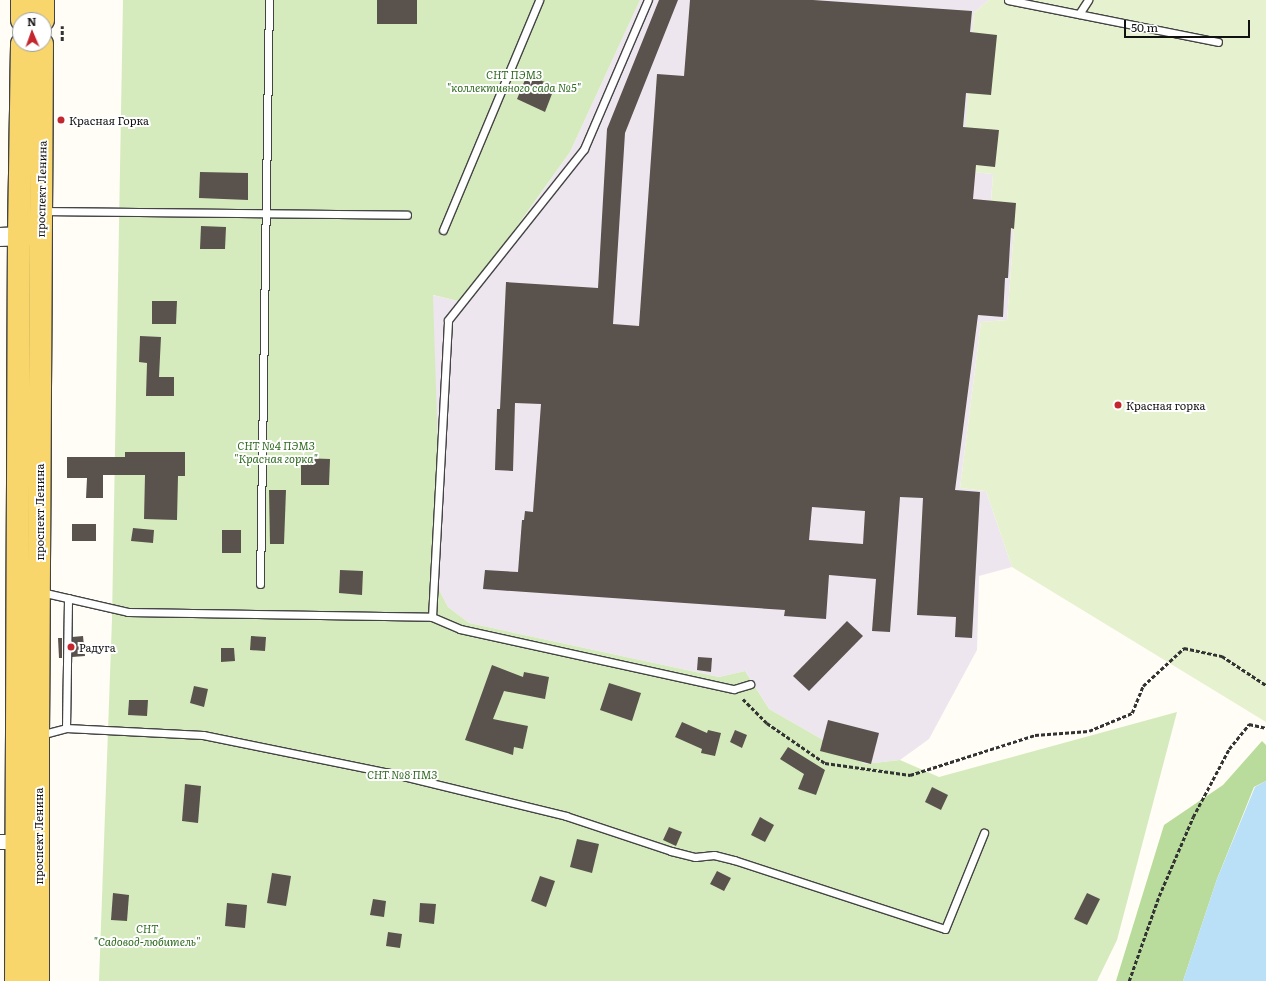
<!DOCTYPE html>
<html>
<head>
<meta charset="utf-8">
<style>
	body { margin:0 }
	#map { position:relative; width:1266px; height:981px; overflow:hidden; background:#fffdf5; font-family:Literata,serif }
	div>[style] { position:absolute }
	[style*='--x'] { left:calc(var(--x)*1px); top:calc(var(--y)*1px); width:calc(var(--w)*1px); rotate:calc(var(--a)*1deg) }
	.industrial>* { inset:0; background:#eee6ef }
	.green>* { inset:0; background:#d5ebbd }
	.forest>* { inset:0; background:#b9dc9c }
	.pitch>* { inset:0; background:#e6f2cf }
	.water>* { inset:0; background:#b9e0f7 }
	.building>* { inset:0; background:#5a524d }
	.path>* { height:2.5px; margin-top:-1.25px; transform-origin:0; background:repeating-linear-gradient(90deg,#333 0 4px,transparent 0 6px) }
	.roads { filter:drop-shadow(1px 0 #444) drop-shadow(-1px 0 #444) drop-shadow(0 1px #444) drop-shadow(0 -1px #444) }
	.service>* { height:7px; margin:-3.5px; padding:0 3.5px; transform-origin:3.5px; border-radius:3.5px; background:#fff }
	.minor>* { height:14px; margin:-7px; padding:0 7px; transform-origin:7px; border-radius:7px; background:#fff }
	.tertiary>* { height:18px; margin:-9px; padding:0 9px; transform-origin:9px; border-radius:9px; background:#fff }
	.primary>* { height:22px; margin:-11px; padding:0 11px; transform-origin:11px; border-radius:11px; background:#f9d66b }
	.dots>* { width:11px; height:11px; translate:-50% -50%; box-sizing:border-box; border:2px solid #fff; border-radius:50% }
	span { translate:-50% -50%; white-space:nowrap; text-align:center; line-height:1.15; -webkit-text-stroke:4px #fff; paint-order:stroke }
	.park-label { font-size:11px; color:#2f6b1f; font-style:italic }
	.poi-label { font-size:11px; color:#111 }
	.left { translate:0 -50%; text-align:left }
	.street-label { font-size:11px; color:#111 }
	.north { position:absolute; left:12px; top:12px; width:40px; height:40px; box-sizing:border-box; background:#fff; border:1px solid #a0a0a0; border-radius:50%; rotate:358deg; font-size:11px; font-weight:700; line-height:16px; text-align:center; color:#111 }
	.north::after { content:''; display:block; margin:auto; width:14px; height:18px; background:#c4262e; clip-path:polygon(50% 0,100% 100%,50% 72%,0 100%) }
	.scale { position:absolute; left:1124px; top:20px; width:126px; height:18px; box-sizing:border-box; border:2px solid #111; border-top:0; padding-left:5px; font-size:12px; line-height:14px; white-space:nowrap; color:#111; -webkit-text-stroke:3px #fff; paint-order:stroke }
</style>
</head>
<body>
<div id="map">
	<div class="industrial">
		<div style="clip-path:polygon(640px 0,989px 0,974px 13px,963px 171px,993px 174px,989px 227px,1014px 230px,1007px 320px,981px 322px,960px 488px,986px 491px,1012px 567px,979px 576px,977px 650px,929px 739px,900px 760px,865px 764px,769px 709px,745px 671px,719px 677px,469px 623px,448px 607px,436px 584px,432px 295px,464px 302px,570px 152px)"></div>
	</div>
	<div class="green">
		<div style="clip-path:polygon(123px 0,640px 0,570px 152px,463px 302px,433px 295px,438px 450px,436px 584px,448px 607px,469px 623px,719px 677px,745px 671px,769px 709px,865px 764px,900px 760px,939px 777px,1177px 712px,1117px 940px,1097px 981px,99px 981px,112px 619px)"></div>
	</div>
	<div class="forest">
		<div style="clip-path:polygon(1262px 741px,1266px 745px,1266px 781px,1254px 787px,1217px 879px,1183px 981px,1116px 981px,1164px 825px,1223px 785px)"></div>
	</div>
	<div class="pitch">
		<div style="clip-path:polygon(989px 0,1266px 0,1266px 722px,1012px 567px,986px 491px,960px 488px,981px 322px,1007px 320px,1014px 230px,989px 228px,993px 174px,962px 171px,974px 13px)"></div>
	</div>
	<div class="water">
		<div style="clip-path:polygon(1266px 781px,1266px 981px,1183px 981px,1217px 879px,1255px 787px)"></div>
	</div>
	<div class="building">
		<div style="clip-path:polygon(377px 0,417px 0,417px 24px,377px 24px)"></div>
		<div style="clip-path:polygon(evenodd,659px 0,678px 0,625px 133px,613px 324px,639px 326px,657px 74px,684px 76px,690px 0,813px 0,972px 11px,970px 32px,997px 35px,991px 95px,966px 93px,963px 127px,999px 130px,995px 167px,976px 165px,973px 199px,1016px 203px,1014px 229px,1011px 228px,1008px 278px,1005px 278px,1003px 317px,978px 315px,955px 490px,980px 492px,972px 638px,955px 637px,956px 617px,917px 615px,923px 498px,900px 497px,890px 632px,872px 631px,876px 579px,829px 575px,826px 619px,784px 616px,785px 610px,483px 589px,485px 570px,518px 572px,522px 520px,524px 520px,525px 511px,533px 512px,541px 404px,515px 403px,513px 471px,495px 470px,497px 409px,500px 409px,506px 282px,598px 288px,607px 129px,659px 0,812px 507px,865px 511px,863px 544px,809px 540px,812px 507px)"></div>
		<div style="clip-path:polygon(527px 75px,555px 86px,545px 112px,517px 99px)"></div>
		<div style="clip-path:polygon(200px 172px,248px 173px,248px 200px,199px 198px)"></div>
		<div style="clip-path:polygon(201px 226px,226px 227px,225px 249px,200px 249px)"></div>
		<div style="clip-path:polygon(152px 301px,177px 301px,176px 324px,152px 324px)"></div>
		<div style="clip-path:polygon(140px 336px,161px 337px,159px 377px,174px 377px,174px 396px,146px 396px,147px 363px,139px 362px)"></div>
		<div style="clip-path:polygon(125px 452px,185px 452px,185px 476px,178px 476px,177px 520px,144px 519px,145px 475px,103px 475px,103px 498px,86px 498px,87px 478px,67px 478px,67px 457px,125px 457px)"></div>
		<div style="clip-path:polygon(301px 458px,330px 459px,329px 485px,301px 485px)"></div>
		<div style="clip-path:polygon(269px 490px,286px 490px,284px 544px,270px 544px)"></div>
		<div style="clip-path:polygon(72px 524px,96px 524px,96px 541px,72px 541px)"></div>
		<div style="clip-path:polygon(133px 528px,154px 530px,153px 543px,131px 541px)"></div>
		<div style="clip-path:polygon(222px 530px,241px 530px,241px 553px,222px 553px)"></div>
		<div style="clip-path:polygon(340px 570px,363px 571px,362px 595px,339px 593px)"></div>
		<div style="clip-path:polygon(847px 621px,863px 636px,809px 691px,793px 676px)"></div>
		<div style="clip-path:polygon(83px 636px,85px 656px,72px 657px,72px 637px)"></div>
		<div style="clip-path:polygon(251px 636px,266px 637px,265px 651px,250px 650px)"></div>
		<div style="clip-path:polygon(58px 638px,62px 638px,62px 658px,59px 658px)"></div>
		<div style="clip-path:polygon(221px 648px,234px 648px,235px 661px,221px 662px)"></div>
		<div style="clip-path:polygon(698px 657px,712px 658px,711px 672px,697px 670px)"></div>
		<div style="clip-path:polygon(492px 665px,523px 677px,524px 672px,549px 677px,545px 699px,504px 691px,493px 719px,528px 726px,523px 749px,514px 747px,513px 755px,465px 740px)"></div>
		<div style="clip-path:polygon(609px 683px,641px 693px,632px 721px,600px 710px)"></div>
		<div style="clip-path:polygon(194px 686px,208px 689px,204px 707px,190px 703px)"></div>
		<div style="clip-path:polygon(129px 700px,148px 700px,147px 716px,128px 715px)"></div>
		<div style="clip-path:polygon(828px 720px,879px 733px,871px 764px,820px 751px)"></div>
		<div style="clip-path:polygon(682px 722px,707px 733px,708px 730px,721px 733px,715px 756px,701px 753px,702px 749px,675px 737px)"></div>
		<div style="clip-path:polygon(735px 730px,747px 735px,742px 748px,730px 742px)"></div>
		<div style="clip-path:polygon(788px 747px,825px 770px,816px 795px,798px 789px,804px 774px,780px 759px)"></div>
		<div style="clip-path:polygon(185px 784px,201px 786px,198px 823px,182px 821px)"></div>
		<div style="clip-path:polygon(932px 787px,948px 795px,941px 810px,925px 802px)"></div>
		<div style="clip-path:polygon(760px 817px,774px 825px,765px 842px,751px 835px)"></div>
		<div style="clip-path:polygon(669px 827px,682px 832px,676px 846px,663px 840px)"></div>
		<div style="clip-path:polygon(577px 839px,599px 844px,592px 873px,570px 867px)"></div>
		<div style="clip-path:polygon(717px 871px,731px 878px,724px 891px,710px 884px)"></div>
		<div style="clip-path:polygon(272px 873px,291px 876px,286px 906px,267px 903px)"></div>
		<div style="clip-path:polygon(540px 876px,555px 881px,546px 907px,531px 901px)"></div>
		<div style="clip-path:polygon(113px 893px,129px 895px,127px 921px,111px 920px)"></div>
		<div style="clip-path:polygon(1087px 893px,1100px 899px,1087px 925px,1074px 919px)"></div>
		<div style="clip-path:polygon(373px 899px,386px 901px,384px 917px,370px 915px)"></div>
		<div style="clip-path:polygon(227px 903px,247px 905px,245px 928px,225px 926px)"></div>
		<div style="clip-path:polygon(420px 903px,436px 904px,434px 924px,419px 922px)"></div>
		<div style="clip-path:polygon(388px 932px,402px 934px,400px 948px,386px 946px)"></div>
	</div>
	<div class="path">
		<div style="--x:62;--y:41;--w:15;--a:-90"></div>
		<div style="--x:743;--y:699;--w:34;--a:45"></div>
		<div style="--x:767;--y:723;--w:70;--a:34.6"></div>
		<div style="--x:825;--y:763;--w:86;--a:8"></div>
		<div style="--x:910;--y:775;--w:131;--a:-17.7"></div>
		<div style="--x:1035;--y:735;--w:54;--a:-4.2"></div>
		<div style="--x:1089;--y:731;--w:47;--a:-22.7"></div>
		<div style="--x:1132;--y:713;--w:29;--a:-68"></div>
		<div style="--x:1143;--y:686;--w:56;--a:-42.8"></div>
		<div style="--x:1184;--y:648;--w:39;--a:12"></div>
		<div style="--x:1222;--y:656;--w:53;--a:33.4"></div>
		<div style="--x:1129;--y:981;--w:90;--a:-70.6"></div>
		<div style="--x:1159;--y:896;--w:86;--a:-66.7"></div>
		<div style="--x:1193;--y:817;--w:77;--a:-62.1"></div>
		<div style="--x:1229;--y:749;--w:32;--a:-51"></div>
		<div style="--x:1249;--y:724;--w:17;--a:13"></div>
	</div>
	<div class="roads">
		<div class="service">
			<div style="--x:1008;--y:0;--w:214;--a:11.3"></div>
			<div style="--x:1079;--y:14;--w:17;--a:-57"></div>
			<div style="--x:43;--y:211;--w:364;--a:0.6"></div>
			<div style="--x:443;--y:230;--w:249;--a:-67.3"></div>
			<div style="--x:260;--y:584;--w:584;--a:-89.12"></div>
			<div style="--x:41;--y:592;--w:89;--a:12.9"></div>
			<div style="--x:128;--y:612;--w:304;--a:0.9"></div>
			<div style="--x:432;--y:617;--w:297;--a:-86.9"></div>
			<div style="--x:448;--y:320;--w:218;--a:-51.5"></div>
			<div style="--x:584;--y:149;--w:162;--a:-66.8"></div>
			<div style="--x:432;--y:617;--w:30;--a:23"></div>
			<div style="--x:460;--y:629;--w:280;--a:12.4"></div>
			<div style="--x:734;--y:689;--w:17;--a:-17"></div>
			<div style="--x:66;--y:728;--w:137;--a:2.9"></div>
			<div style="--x:203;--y:735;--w:191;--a:11.5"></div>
			<div style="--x:390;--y:773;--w:181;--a:13.7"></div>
			<div style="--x:566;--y:816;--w:111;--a:18.4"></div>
			<div style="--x:671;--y:851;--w:25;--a:14"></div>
			<div style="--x:695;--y:857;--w:19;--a:-6"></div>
			<div style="--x:714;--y:855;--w:21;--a:14"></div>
			<div style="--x:734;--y:860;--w:222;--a:18.1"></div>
			<div style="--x:945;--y:929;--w:104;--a:-67.9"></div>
			<div style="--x:40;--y:735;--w:27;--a:-15"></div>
			<div style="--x:66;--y:728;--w:130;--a:-89.1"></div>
		</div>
		<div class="minor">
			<div style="--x:0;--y:842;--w:17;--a:0"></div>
		</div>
		<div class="tertiary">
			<div style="--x:0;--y:237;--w:31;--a:-2"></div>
		</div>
		<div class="primary">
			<div style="--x:22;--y:20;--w:20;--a:-90"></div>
			<div style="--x:43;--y:20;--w:20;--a:-90"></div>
			<div style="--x:16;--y:981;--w:744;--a:-89.77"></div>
			<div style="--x:19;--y:237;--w:193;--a:-89.1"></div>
			<div style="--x:38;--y:981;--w:245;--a:-90"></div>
			<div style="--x:38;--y:736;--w:692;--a:-89.67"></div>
		</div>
	</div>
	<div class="dots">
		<div style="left:61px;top:120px;background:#c4262e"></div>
		<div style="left:1118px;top:405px;background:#c4262e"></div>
		<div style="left:71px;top:647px;background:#c4262e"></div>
	</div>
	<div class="park-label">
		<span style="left:514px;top:81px">СНТ ПЭМЗ<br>"коллективного сада №5"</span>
		<span style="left:276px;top:452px">СНТ №4 ПЭМЗ<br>"Красная горка"</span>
		<span style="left:402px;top:774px">СНТ №8 ПМЗ</span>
		<span style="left:147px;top:935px">СНТ<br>"Садовод-любитель"</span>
	</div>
	<div class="poi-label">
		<span class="left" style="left:69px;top:120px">Красная Горка</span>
		<span class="left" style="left:1126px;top:405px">Красная горка</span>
		<span class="left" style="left:79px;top:647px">Радуга</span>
	</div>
	<div class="street-label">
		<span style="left:41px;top:189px;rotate:-89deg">проспект Ленина</span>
		<span style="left:39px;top:512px;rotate:-90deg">проспект Ленина</span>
		<span style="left:38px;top:836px;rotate:-90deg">проспект Ленина</span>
	</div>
	<div class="north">N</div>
	<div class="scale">50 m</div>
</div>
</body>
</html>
